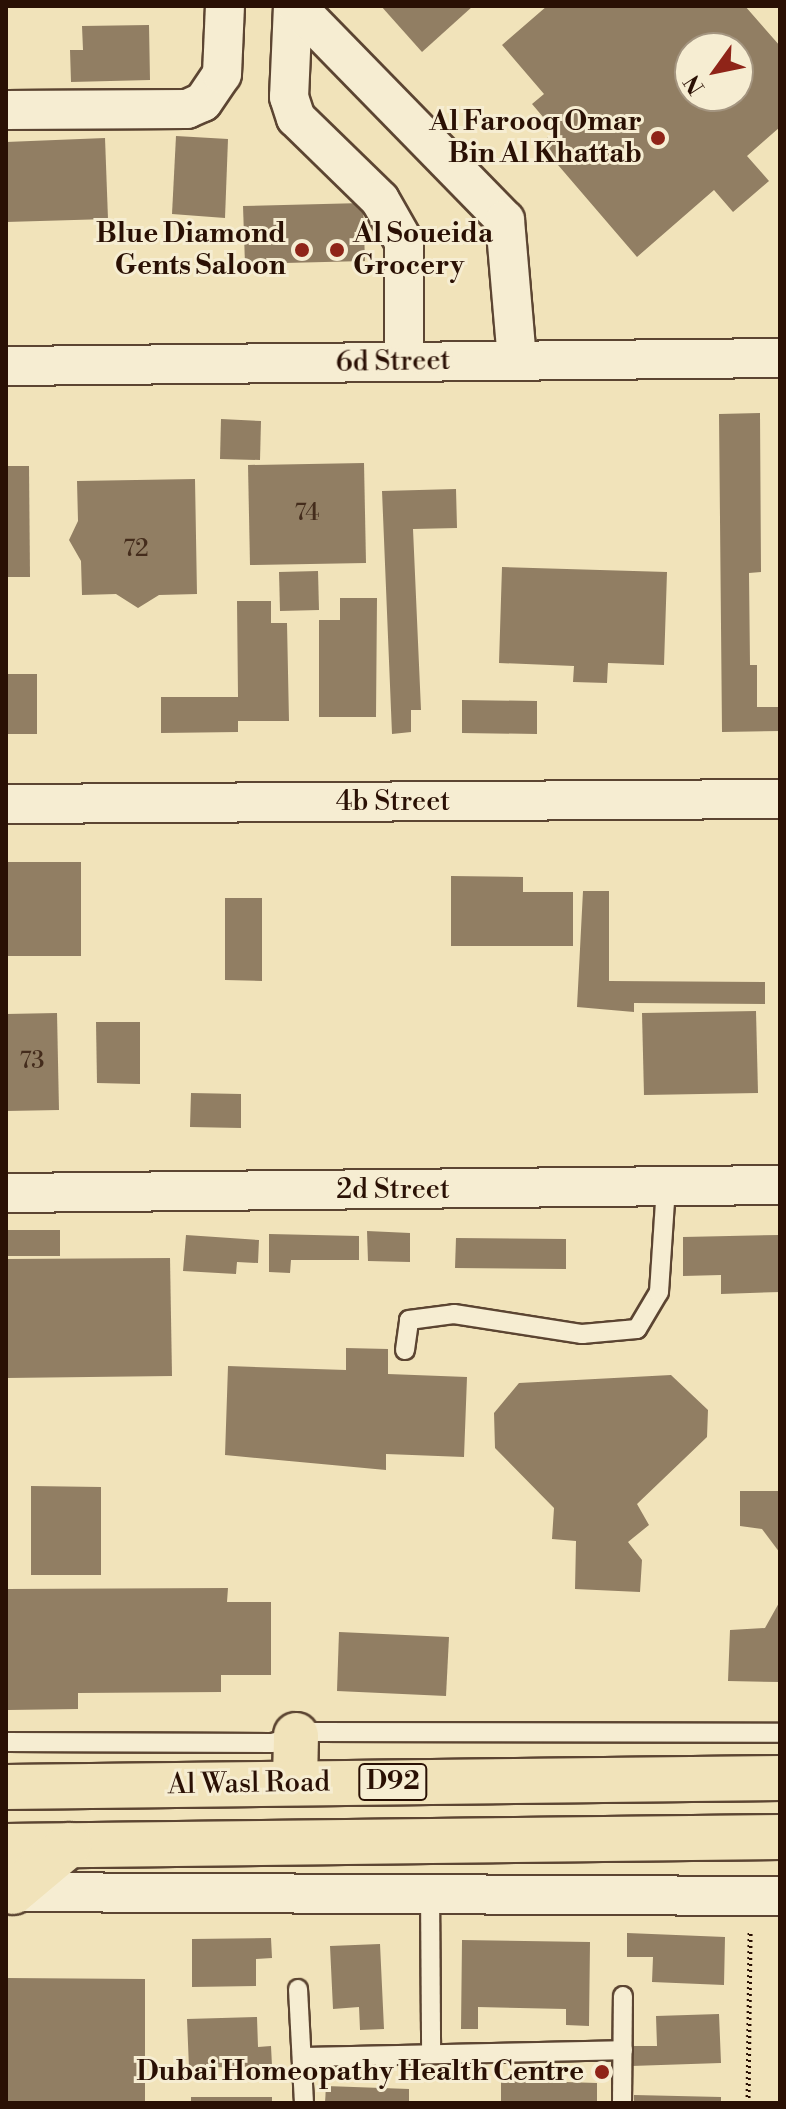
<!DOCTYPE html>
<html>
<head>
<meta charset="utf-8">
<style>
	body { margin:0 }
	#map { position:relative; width:786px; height:2109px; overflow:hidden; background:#f1e3ba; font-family:"Libre Bodoni",serif }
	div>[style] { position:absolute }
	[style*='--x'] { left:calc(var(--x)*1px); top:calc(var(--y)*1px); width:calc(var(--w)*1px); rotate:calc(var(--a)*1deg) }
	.building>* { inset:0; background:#917e63 }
	.path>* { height:5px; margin-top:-2.5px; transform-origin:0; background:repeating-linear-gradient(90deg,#2a1004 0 2px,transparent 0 6px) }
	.roads { filter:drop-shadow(2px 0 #5c4532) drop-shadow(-2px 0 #5c4532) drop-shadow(0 2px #5c4532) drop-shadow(0 -2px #5c4532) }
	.service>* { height:18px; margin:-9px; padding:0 9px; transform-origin:9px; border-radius:9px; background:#f6edd2 }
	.minor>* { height:38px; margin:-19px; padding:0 19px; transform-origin:19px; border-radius:19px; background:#f6edd2 }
	.primary>* { height:44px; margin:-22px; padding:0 22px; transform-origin:22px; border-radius:22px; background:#f1e3ba }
	.dots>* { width:22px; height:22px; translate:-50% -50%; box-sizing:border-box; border:4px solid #f6edd2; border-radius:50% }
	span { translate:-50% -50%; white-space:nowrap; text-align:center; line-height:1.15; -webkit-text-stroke:6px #f6edd2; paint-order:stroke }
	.number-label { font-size:24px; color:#442c1c }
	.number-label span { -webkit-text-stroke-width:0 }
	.shield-label span { padding:2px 6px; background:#f6edd2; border:2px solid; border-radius:6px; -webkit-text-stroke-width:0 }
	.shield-label { font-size:26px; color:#2a1004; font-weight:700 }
	.poi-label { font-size:28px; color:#2a1004; font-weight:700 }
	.right { translate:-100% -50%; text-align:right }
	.left { translate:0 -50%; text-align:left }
	.street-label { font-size:28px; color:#2a1004 }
	.frame { position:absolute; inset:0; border:8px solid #2a1004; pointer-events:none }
	.north { position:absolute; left:674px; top:32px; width:80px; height:80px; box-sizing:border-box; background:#f6edd2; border:2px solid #a49580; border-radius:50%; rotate:237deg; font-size:22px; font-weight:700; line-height:32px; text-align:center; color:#2a1004 }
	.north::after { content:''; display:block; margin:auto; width:28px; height:36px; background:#8f2418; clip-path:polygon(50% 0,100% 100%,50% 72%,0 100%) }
</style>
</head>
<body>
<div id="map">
	<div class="building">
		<div style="clip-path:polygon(381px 6px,473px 6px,422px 52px)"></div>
		<div style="clip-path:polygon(evenodd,547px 6px,745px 6px,780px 46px,780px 127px,747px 156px,769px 181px,733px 212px,714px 190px,637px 257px,540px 144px,555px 131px,532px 104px,544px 94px,502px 45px,547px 6px,690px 48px,738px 48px,738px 96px,690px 96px,690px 48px)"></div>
		<div style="clip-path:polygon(149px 25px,150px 80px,71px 82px,70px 50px,83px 50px,82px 26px)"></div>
		<div style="clip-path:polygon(176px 136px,228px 139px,225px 218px,172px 214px)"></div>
		<div style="clip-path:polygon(105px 138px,108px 219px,6px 222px,6px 142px)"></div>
		<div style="clip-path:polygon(363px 203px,365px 261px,245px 264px,243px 206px)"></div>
		<div style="clip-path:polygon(760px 413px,761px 572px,749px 573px,750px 665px,757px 665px,757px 707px,780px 707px,780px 731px,722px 732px,719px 414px)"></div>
		<div style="clip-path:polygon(221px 419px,261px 421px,260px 460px,220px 459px)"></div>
		<div style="clip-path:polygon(364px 463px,366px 563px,250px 565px,248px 465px)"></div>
		<div style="clip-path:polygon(6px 466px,29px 466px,30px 577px,6px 577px)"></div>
		<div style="clip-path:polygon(195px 479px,197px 594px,159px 595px,138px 608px,116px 594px,82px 595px,81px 561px,69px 540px,78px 521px,77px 481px)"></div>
		<div style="clip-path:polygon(456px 489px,457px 528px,413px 529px,421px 710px,411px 710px,411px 732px,392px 734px,382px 491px)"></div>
		<div style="clip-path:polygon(502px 567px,667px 572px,664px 665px,608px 663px,607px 683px,573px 682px,574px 666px,499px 663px)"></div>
		<div style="clip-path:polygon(318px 571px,319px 610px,280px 611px,279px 572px)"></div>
		<div style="clip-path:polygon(340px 598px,377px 598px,376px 717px,319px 717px,319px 620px,340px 620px)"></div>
		<div style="clip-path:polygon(237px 601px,271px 601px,271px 623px,287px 623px,289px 721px,238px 721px,238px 732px,161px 733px,161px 697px,238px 697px)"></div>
		<div style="clip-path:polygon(6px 674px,37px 674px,37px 734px,6px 734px)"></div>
		<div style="clip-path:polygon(462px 700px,537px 701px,537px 734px,462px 733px)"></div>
		<div style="clip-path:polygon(6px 862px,81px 862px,81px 956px,6px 956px)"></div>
		<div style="clip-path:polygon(451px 876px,523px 877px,523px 892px,573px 892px,573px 946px,451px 946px)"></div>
		<div style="clip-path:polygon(583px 891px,609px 891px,609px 981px,765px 982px,765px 1004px,634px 1003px,634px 1012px,577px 1007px)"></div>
		<div style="clip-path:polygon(225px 898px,262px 898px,262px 981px,225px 980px)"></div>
		<div style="clip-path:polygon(756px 1011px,758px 1093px,644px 1095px,642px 1013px)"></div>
		<div style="clip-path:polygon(57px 1013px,59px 1110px,6px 1111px,6px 1014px)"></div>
		<div style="clip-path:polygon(96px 1022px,140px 1022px,140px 1084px,97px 1083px)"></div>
		<div style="clip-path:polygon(191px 1093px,241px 1094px,241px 1128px,190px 1127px)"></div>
		<div style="clip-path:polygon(6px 1230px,60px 1230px,60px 1256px,6px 1256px)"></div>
		<div style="clip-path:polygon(367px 1231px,410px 1233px,410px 1262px,368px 1261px)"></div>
		<div style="clip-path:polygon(269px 1234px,359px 1236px,359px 1260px,291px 1260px,290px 1273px,269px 1272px)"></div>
		<div style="clip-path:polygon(186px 1235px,259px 1240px,258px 1263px,237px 1262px,236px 1274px,183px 1271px)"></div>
		<div style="clip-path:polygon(780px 1235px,780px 1292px,721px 1294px,721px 1275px,683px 1276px,683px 1237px)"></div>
		<div style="clip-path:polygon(456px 1238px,566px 1239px,566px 1269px,455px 1268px)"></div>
		<div style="clip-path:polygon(170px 1258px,172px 1376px,6px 1378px,6px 1259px)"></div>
		<div style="clip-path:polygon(346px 1348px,388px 1349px,388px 1374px,467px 1377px,464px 1457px,386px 1454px,386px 1470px,225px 1455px,228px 1366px,346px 1370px)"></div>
		<div style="clip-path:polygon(671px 1375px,708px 1410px,707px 1437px,637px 1504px,649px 1525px,628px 1542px,642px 1560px,640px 1592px,575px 1589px,576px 1541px,552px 1539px,554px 1508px,495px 1448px,494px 1413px,519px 1383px)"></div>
		<div style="clip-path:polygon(31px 1486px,101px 1487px,101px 1575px,31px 1575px)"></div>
		<div style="clip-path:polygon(740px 1491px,780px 1491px,780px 1553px,762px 1529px,740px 1526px)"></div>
		<div style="clip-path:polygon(228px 1588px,227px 1602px,271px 1602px,271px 1675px,221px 1675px,221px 1692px,78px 1693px,78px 1709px,8px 1710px,6px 1589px)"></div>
		<div style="clip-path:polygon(780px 1601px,780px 1682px,728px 1681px,730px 1630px,765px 1628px)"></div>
		<div style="clip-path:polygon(339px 1632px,449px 1637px,446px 1696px,337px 1691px)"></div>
		<div style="clip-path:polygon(627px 1933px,725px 1937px,724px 1985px,652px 1982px,653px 1957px,627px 1957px)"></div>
		<div style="clip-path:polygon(271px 1938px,272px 1958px,256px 1959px,256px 1986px,192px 1987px,192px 1939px)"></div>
		<div style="clip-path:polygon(462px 1940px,590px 1942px,589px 2026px,566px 2025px,566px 2009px,478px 2007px,478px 2029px,461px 2029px)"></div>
		<div style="clip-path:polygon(380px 1944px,384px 2029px,360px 2030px,359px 2007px,333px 2009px,330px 1946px)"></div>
		<div style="clip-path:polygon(6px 1978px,145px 1979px,145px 2103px,6px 2103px)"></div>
		<div style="clip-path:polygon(719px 2014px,721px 2063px,631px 2066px,630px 2046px,657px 2046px,656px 2016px)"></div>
		<div style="clip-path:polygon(257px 2017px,258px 2047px,271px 2046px,272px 2066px,189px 2068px,187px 2019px)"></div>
		<div style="clip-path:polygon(501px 2080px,597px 2083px,597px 2103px,501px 2103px)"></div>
		<div style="clip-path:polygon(326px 2086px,409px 2089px,409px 2103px,325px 2103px)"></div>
		<div style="clip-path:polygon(634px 2095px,721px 2097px,721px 2103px,634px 2103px)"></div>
		<div style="clip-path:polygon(191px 2097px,272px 2097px,272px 2103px,191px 2103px)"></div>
	</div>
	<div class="path">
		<div style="--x:748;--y:2103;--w:171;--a:-89.3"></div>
	</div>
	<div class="roads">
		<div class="service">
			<div style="--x:405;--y:1350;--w:30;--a:-82"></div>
			<div style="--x:409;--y:1320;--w:45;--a:-7.6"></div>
			<div style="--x:454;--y:1314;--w:130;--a:8.9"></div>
			<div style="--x:582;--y:1334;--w:55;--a:-5.2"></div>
			<div style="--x:637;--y:1329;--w:43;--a:-59.3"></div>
			<div style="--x:659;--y:1292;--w:105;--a:-86.2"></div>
			<div style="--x:6;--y:1742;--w:266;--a:0.2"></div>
			<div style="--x:272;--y:1743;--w:39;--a:-17"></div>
			<div style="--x:309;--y:1732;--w:471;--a:0.1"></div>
			<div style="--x:430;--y:1891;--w:163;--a:89.6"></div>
			<div style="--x:298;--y:1989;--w:114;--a:87"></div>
			<div style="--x:302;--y:2057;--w:321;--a:-1.2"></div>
			<div style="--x:622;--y:2103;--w:107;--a:-89.5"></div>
		</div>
		<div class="minor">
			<div style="--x:293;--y:6;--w:91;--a:92.5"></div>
			<div style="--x:289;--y:97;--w:22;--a:72"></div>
			<div style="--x:296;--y:118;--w:117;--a:44.3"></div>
			<div style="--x:380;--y:200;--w:48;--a:60.3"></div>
			<div style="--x:404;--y:242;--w:119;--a:90"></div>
			<div style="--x:296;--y:6;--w:299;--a:45.7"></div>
			<div style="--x:505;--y:220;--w:141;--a:85.1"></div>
			<div style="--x:6;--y:110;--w:181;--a:-0.3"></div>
			<div style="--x:187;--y:109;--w:17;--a:-24"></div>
			<div style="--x:203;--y:102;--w:34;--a:-56"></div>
			<div style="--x:222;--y:74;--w:68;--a:-87.5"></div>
			<div style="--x:6;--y:366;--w:774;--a:-0.59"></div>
			<div style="--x:6;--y:804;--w:774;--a:-0.37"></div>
			<div style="--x:6;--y:1193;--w:774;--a:-0.59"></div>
			<div style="--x:6;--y:1892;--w:774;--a:0.3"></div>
		</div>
		<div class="primary">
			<div style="--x:295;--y:1783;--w:48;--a:-88.8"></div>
			<div style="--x:6;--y:1787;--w:774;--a:-0.67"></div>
			<div style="--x:6;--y:1846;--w:774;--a:-0.67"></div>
			<div style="--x:13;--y:1892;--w:73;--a:-40"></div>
		</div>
	</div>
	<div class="dots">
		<div style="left:658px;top:138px;background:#8f2418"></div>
		<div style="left:302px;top:250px;background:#8f2418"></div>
		<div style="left:337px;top:250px;background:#8f2418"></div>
		<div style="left:602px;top:2072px;background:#8f2418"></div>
	</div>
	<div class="number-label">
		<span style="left:307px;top:514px">74</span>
		<span style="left:136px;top:550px">72</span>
		<span style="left:32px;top:1062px">73</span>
	</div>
	<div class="shield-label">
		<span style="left:393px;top:1782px">D92</span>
	</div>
	<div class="poi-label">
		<span class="right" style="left:642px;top:138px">Al Farooq Omar<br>Bin Al Khattab</span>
		<span class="right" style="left:286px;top:250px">Blue Diamond<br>Gents Saloon</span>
		<span class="left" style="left:353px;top:250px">Al Soueida<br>Grocery</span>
		<span class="right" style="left:584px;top:2072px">Dubai Homeopathy Health Centre</span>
	</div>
	<div class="street-label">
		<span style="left:393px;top:362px;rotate:-1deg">6d Street</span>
		<span style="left:393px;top:802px">4b Street</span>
		<span style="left:393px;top:1190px">2d Street</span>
		<span style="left:249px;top:1784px;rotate:-1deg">Al Wasl Road</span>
	</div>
	<div class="frame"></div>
	<div class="north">N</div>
</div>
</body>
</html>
